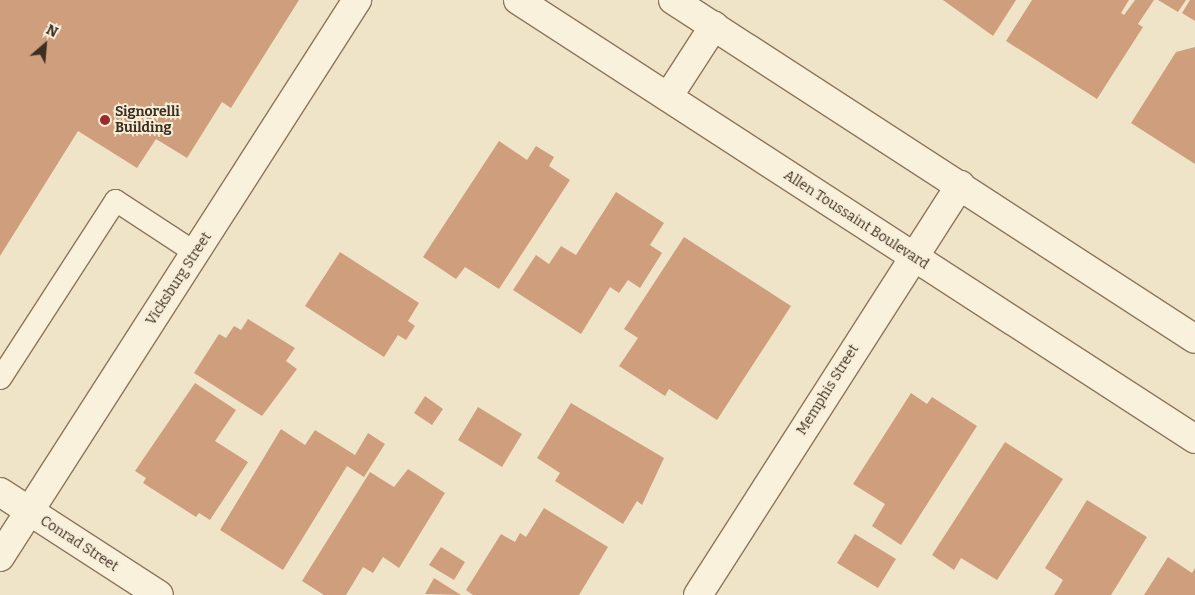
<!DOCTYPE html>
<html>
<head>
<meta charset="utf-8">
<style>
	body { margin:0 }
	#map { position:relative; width:1195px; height:595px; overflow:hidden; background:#f0e4c8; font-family:Bitter,serif }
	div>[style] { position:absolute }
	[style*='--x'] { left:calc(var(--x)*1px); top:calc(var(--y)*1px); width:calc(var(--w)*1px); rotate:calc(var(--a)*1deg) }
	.building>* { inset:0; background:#cf9f7d }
	.roads { filter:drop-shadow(1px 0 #8d765c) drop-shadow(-1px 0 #8d765c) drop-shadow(0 1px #8d765c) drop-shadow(0 -1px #8d765c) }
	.lane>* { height:21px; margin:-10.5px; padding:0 10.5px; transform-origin:10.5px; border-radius:10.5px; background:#faf1dc }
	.street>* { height:28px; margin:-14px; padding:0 14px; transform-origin:14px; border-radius:14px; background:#faf1dc }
	.secondary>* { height:28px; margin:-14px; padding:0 14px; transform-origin:14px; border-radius:14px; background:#faf1dc }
	.dots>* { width:14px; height:14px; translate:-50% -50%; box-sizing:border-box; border:2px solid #f7eed8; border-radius:50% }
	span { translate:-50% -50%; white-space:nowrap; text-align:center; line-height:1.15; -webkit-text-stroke:4px #f7eed8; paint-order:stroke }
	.poi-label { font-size:14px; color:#3d2e20; font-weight:700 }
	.left { translate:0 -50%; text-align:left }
	.street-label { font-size:14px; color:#3d2e20 }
	.north { position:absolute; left:20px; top:20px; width:50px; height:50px; -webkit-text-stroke:4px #f7eed8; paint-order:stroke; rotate:27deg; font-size:14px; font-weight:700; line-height:20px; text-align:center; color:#3d2e20 }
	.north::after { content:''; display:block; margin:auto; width:18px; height:22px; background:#3d2e20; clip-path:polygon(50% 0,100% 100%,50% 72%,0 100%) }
</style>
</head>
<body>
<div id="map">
	<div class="building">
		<div style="clip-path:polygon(0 0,299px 0,231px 108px,222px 102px,187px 158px,156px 139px,137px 168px,78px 131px,0 256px)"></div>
		<div style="clip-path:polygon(943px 0,1016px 0,993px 36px)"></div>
		<div style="clip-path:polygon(1032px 0,1129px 0,1121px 13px,1124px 15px,1135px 0,1154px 0,1138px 24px,1143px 27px,1097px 99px,1006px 41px)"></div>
		<div style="clip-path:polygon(1158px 0,1186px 0,1178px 12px)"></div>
		<div style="clip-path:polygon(1190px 0,1195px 0,1195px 21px,1182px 13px)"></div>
		<div style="clip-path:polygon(1195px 47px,1195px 164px,1131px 123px,1176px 52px)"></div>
		<div style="clip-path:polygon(499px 141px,527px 160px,536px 146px,554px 157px,549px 166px,570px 180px,499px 289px,465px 267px,456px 279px,423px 257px)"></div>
		<div style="clip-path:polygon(616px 192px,664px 223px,650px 245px,662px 253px,640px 288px,628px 280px,619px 293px,610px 287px,581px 334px,513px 290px,536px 255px,549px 264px,561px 246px,576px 255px)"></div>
		<div style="clip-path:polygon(684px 237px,791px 306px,717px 420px,669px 389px,665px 396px,619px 366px,638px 338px,624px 329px)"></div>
		<div style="clip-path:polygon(340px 252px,419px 303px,408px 321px,415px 326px,406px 340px,398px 335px,384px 357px,305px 306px)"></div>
		<div style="clip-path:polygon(248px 319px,295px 348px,286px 361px,297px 369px,262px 416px,194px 373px,219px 334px,226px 338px,234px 326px,241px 330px)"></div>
		<div style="clip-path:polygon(195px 383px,236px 410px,215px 441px,248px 462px,210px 520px,199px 513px,196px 517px,143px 483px,146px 478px,135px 471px)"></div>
		<div style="clip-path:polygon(911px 393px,927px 404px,932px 397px,977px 426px,901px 545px,872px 526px,885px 504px,853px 484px)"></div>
		<div style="clip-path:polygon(425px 396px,443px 409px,432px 425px,414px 413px)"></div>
		<div style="clip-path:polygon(571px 403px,664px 458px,642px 505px,637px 501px,623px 524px,555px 481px,560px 473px,537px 458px)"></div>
		<div style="clip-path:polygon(478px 407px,522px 434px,502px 467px,458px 440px)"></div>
		<div style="clip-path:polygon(281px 429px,305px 445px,315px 430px,355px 455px,368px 433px,385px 444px,364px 477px,347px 466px,352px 458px,283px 570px,220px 530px)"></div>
		<div style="clip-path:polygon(1005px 442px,1063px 479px,997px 580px,961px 558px,954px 570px,932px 555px)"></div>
		<div style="clip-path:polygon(408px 469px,445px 493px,399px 568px,383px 557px,373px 573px,363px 567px,346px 595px,324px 595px,302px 581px,370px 472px,394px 487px)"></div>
		<div style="clip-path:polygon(1087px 500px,1147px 537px,1111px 595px,1054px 595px,1063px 580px,1045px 568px)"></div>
		<div style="clip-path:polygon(544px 508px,608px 547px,579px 595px,473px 595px,466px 590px,501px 534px,515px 542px,520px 533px,526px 537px)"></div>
		<div style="clip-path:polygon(855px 534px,896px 559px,878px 588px,837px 563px)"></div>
		<div style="clip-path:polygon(441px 547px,465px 562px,454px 580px,429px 565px)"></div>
		<div style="clip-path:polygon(1168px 557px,1192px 573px,1195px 568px,1195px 595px,1144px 595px)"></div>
		<div style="clip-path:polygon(434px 578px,461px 595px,425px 594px)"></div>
	</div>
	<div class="roads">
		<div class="lane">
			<div style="--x:0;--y:378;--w:212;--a:-57.1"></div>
			<div style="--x:115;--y:200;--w:97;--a:33.2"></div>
		</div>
		<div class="street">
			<div style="--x:0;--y:492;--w:189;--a:32.9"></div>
			<div style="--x:0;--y:557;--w:662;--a:-57.34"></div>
			<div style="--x:698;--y:595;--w:487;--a:-57.4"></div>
		</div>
		<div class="secondary">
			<div style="--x:518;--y:0;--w:807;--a:32.96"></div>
			<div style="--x:673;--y:0;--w:622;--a:33"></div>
			<div style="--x:668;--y:97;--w:85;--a:-57.1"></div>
		</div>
	</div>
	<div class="dots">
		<div style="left:105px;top:120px;background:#9e2a2b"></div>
	</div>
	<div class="poi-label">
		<span class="left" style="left:115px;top:120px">Signorelli<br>Building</span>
	</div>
	<div class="street-label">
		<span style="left:856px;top:220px;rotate:33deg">Allen Toussaint Boulevard</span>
		<span style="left:179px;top:279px;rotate:-57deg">Vicksburg Street</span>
		<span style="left:828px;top:390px;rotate:-58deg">Memphis Street</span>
		<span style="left:79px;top:544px;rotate:33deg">Conrad Street</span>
	</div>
	<div class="north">N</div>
</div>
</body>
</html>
